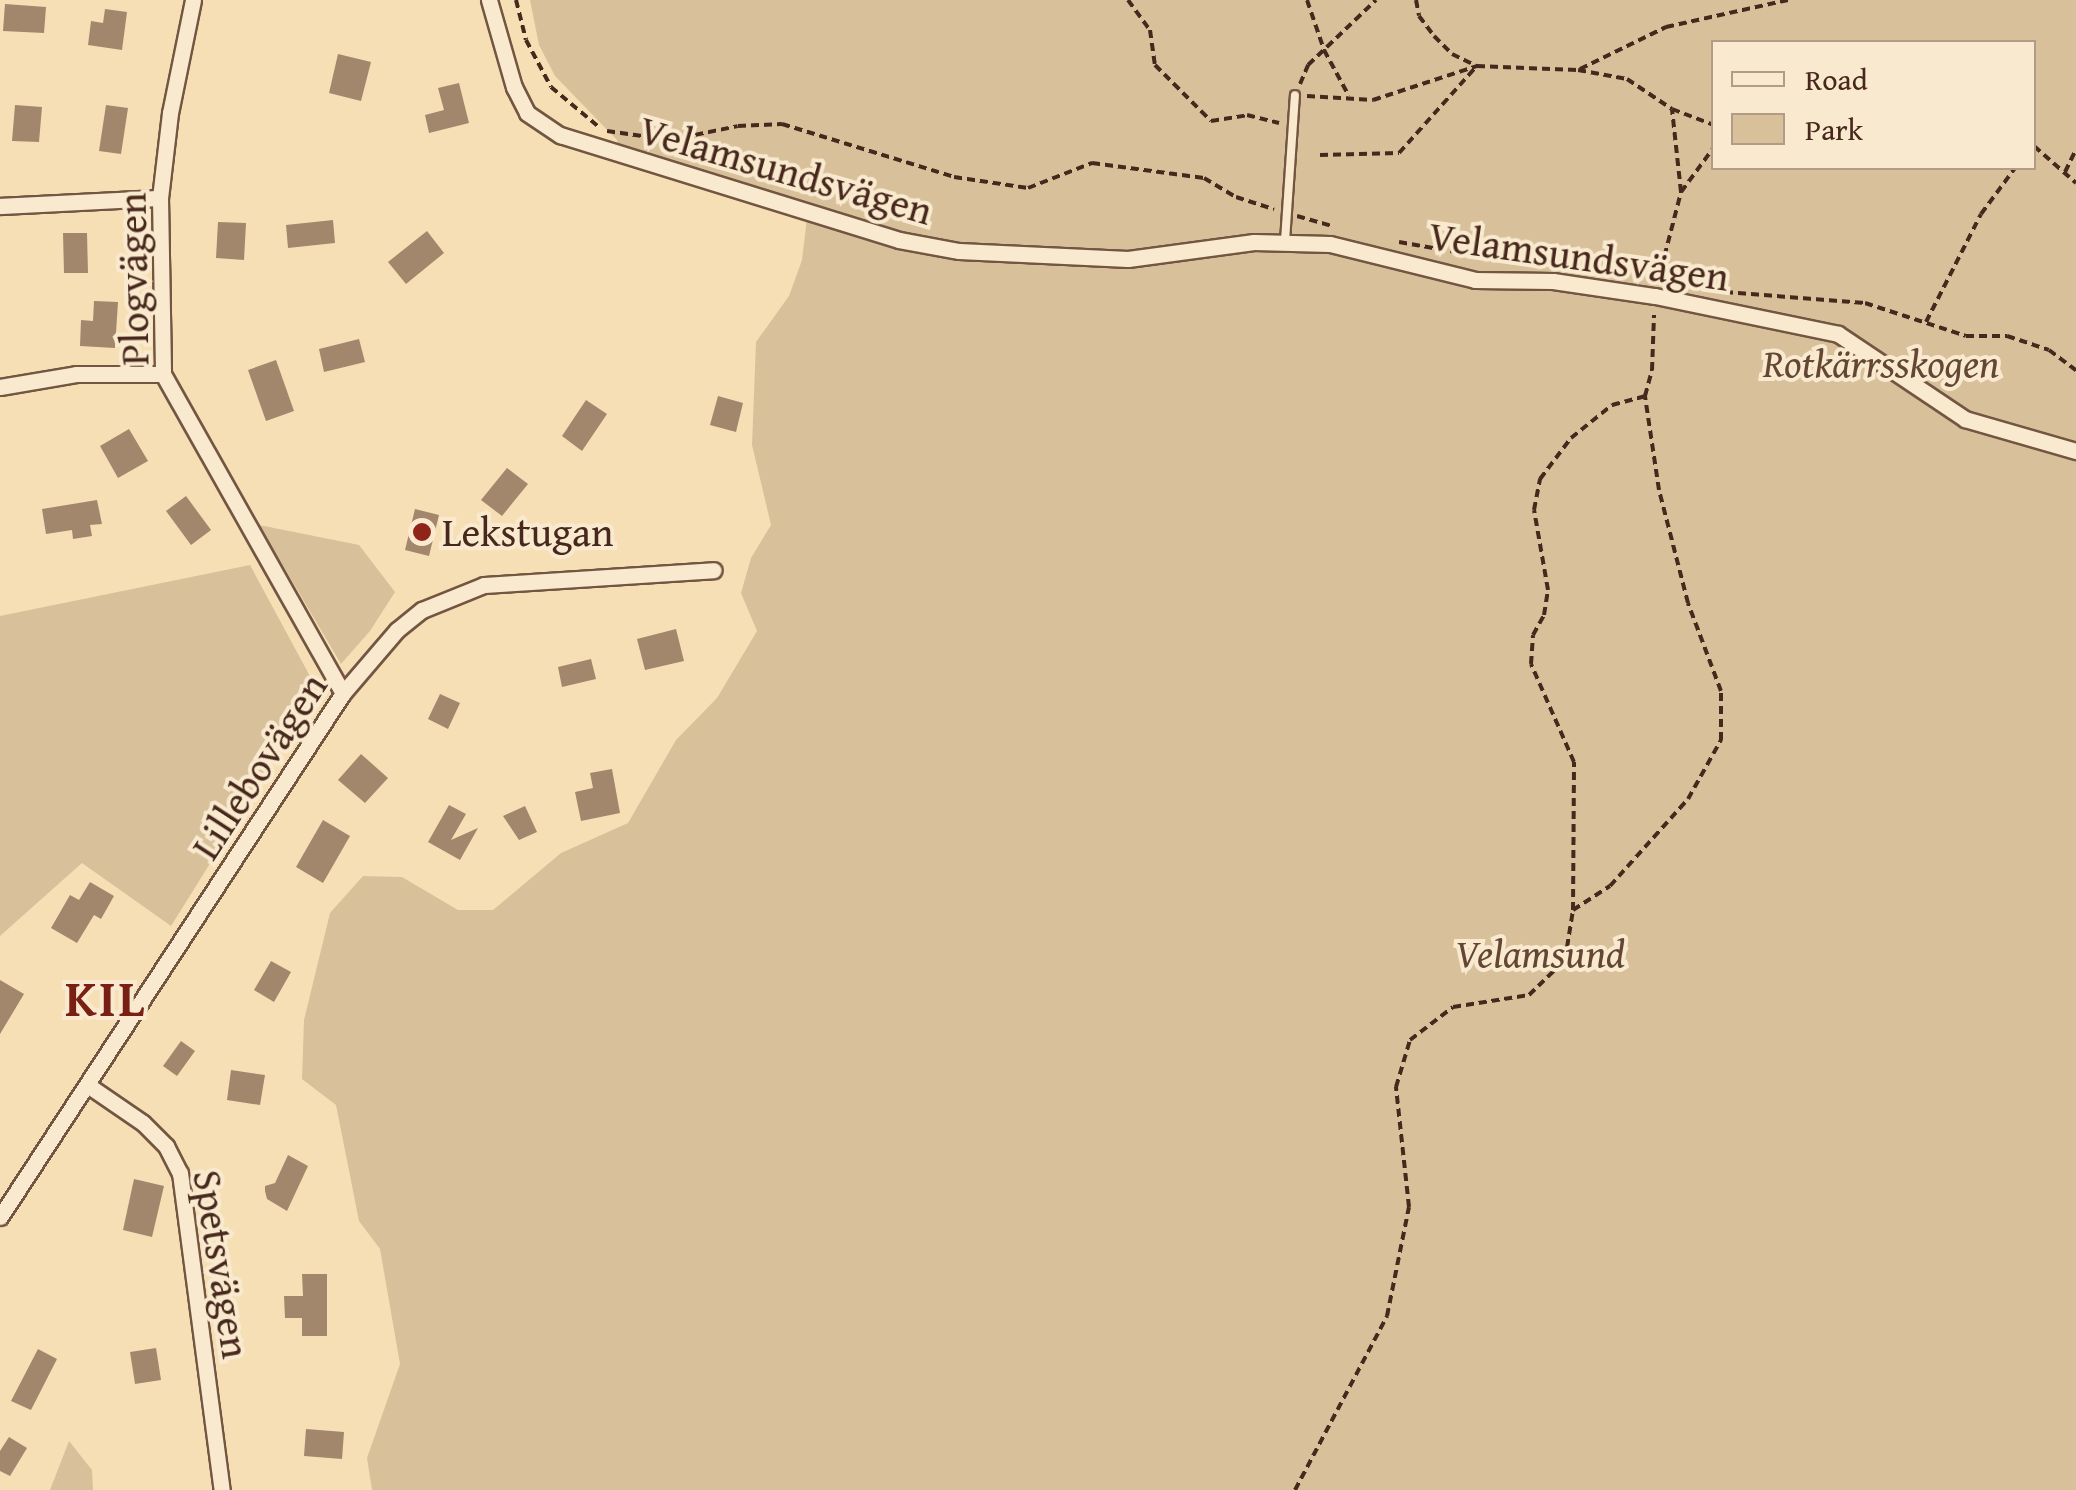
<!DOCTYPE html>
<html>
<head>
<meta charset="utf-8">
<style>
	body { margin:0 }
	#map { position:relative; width:2076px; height:1490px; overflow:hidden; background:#f6dfb5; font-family:"Gentium Book Plus",serif }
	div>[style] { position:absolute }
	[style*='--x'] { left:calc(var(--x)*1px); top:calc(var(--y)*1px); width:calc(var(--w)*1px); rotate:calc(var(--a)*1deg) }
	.green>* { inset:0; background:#d8c09b }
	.building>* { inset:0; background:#a2876c }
	.path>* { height:4px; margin-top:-2px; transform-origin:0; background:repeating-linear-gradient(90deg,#47281c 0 8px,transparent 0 13px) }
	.roads { filter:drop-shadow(2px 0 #735642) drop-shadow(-2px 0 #735642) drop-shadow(0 2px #735642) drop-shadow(0 -2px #735642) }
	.lane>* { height:8px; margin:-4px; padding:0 4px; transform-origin:4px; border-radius:4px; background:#f9eacf }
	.street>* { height:15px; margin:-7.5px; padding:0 7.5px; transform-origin:7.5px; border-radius:7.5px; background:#f9eacf }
	.dots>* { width:28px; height:28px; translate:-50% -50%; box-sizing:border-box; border:5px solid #f9eacf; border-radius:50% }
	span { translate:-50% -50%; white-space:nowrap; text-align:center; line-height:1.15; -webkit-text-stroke:8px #f9eacf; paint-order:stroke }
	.street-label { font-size:40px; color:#47281c }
	.park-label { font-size:40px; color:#644635; font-style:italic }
	.poi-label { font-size:40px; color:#47281c }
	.left { translate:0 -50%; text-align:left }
	.district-label { font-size:50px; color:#7a1f14; font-weight:700; letter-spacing:2.5px }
	.legend { position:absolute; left:1711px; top:40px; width:325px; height:130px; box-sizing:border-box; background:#f9eacf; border:2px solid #b29c87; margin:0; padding:12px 18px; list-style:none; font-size:30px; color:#47281c }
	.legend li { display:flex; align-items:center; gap:20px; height:50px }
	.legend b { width:50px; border:2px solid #b29c87 }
</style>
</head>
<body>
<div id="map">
	<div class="green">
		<div style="clip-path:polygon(evenodd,530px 0,2076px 0,2076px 1490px,372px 1490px,367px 1458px,400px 1364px,380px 1249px,359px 1221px,336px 1105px,302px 1079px,304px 1020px,330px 913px,363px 876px,402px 877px,458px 910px,493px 910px,561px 853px,628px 823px,676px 740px,717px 698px,757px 631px,741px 593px,751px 558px,771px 525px,752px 445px,756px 342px,789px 296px,802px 260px,807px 218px,620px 161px,617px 140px,555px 76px,539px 45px,530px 0,1714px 42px,2034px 42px,2034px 168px,1714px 168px,1714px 42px)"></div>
		<div style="clip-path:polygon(259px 525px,359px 545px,395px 592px,370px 631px,341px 664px)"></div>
		<div style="clip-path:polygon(250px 565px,318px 691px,171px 926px,82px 863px,0 936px,0 616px)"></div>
		<div style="clip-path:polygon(69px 1441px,92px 1470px,93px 1490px,50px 1490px)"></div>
	</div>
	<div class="building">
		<div style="clip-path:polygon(5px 4px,46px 7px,44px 33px,3px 31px)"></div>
		<div style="clip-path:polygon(105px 9px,127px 12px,122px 50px,88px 45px,91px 21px,103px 23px)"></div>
		<div style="clip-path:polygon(338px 54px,371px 62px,361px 101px,329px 93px)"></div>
		<div style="clip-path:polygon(459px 83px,469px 123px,429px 133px,425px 115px,444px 110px,438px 88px)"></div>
		<div style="clip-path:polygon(15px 105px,42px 107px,39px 142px,12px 141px)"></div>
		<div style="clip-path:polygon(106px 105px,128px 108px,121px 154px,99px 151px)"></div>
		<div style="clip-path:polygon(333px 220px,335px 243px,288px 248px,286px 225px)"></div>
		<div style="clip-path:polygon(218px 222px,246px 223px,244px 260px,216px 258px)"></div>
		<div style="clip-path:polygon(427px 231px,444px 253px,406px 284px,388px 262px)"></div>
		<div style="clip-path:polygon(63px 233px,87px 233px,88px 273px,64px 273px)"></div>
		<div style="clip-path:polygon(94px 301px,118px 302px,115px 348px,80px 346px,81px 320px,93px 321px)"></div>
		<div style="clip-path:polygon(359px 339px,365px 362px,324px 372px,319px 349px)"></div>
		<div style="clip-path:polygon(276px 360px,294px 411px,266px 421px,248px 370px)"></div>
		<div style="clip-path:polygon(718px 396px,743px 403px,736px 432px,710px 425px)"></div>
		<div style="clip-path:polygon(586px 400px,607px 414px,582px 451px,562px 436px)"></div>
		<div style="clip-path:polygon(129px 429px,148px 461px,118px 478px,100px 446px)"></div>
		<div style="clip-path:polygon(507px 468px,528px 484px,502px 516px,481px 500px)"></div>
		<div style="clip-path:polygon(186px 496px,211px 530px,191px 545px,166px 511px)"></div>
		<div style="clip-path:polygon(97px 500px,102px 524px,90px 525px,92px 536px,73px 539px,72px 530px,46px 534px,42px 509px)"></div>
		<div style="clip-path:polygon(415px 509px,439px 515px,429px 556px,405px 550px)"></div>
		<div style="clip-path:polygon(676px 629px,684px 661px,645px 670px,637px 639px)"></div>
		<div style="clip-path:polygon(591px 659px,596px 679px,562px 687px,558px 667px)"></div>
		<div style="clip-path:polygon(440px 694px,460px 703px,448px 729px,428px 719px)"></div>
		<div style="clip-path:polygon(361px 754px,388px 778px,365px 803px,338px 780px)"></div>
		<div style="clip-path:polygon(612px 769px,620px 813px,581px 821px,575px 792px,593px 788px,590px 773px)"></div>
		<div style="clip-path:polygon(449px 805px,466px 814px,451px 840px,478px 828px,460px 860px,428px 842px)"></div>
		<div style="clip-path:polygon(525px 806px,537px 832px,519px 840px,503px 816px)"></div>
		<div style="clip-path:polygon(323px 820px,350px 836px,323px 883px,296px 867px)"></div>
		<div style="clip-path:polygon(90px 882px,114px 896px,101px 919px,94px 915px,77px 943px,51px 928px,70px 895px,79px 900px)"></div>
		<div style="clip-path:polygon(271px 961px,291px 972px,274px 1002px,254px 990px)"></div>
		<div style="clip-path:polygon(0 980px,24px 994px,0 1034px)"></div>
		<div style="clip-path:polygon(181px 1041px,195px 1051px,177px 1076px,163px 1066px)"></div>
		<div style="clip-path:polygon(231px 1070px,265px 1075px,260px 1105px,227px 1100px)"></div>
		<div style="clip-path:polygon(288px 1155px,308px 1166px,287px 1211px,267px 1199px,265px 1191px,265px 1186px,275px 1183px)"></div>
		<div style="clip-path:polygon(134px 1179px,164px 1186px,152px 1237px,123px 1230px)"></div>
		<div style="clip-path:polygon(302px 1274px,327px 1274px,327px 1336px,302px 1336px,302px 1318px,285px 1318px,284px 1296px,303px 1296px)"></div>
		<div style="clip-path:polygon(156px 1348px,161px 1380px,135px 1384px,130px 1352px)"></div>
		<div style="clip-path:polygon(38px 1349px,57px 1359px,31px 1410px,11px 1401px)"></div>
		<div style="clip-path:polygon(306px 1429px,344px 1432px,342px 1459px,304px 1456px)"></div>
		<div style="clip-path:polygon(9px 1437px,27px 1448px,10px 1476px,0 1471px,0 1451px)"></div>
	</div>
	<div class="path">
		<div style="--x:516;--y:0;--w:41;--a:76"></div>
		<div style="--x:526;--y:40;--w:53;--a:62"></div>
		<div style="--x:551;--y:87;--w:62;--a:39.8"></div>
		<div style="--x:1128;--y:0;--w:37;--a:54"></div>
		<div style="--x:1150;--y:30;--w:35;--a:82"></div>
		<div style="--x:1155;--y:65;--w:79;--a:45"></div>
		<div style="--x:1211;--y:121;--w:36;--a:-9"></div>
		<div style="--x:1247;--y:115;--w:33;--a:14"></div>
		<div style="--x:1307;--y:0;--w:53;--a:71.2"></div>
		<div style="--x:1324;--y:50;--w:52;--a:61.5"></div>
		<div style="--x:1416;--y:0;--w:16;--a:79"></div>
		<div style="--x:1419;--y:16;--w:25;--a:53"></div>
		<div style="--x:1434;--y:36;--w:25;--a:45"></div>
		<div style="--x:1452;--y:54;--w:28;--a:26"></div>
		<div style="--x:1477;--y:66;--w:101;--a:2.3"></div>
		<div style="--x:1578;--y:70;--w:50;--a:10.4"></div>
		<div style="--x:1627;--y:79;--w:54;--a:33.7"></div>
		<div style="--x:1672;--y:109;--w:45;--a:20.9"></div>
		<div style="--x:1580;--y:69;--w:96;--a:-26"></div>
		<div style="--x:1666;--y:27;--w:125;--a:-12.5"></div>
		<div style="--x:1300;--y:84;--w:21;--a:-67"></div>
		<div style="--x:1308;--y:65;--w:94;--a:-43.7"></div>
		<div style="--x:1307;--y:96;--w:66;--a:3.5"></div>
		<div style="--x:1373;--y:100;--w:109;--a:-18.1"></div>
		<div style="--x:607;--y:131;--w:64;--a:8.1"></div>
		<div style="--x:670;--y:140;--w:69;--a:-11.6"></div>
		<div style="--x:738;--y:126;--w:44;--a:-2.6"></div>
		<div style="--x:782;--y:124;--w:180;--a:17.1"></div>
		<div style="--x:954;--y:177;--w:75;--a:8.5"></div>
		<div style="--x:1028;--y:188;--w:69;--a:-21.3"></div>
		<div style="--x:1092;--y:163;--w:113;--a:7.6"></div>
		<div style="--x:1204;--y:178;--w:37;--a:31"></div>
		<div style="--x:1236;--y:197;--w:40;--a:18"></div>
		<div style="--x:2034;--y:146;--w:56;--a:41.4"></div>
		<div style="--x:1320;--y:155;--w:79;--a:-1.5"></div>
		<div style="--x:1399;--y:153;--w:113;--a:-48.2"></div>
		<div style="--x:2065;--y:172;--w:25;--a:-64"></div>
		<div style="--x:1681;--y:192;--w:56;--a:-53.7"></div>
		<div style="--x:1297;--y:216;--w:35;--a:16"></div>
		<div style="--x:1399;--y:242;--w:116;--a:10"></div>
		<div style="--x:1658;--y:281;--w:92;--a:-75.5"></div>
		<div style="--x:1681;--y:192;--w:83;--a:-96.2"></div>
		<div style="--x:1725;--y:292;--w:140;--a:4.5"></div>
		<div style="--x:1865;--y:303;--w:106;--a:18.1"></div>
		<div style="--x:1966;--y:336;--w:41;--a:0"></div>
		<div style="--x:2007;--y:336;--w:44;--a:18.4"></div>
		<div style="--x:2049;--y:350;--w:34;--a:37"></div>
		<div style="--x:1926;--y:322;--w:121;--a:-63"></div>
		<div style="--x:1981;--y:214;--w:57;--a:-53.5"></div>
		<div style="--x:1573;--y:910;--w:44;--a:-33"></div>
		<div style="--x:1610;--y:886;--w:117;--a:-48.1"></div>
		<div style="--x:1688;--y:799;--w:68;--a:-60.8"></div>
		<div style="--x:1721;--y:740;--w:49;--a:-90"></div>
		<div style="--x:1721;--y:691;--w:94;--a:-110.6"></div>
		<div style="--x:1688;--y:603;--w:117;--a:-104.4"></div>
		<div style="--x:1659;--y:490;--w:95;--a:-98.5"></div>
		<div style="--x:1295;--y:1490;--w:197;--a:-62.1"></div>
		<div style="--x:1387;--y:1316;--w:111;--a:-78.6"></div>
		<div style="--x:1409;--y:1207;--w:121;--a:-96.2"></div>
		<div style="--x:1396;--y:1087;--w:49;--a:-73.4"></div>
		<div style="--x:1410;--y:1040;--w:54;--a:-37.5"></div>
		<div style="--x:1453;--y:1007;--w:77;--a:-9"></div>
		<div style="--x:1529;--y:995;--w:50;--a:-44.2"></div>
		<div style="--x:1565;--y:960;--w:51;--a:-80.9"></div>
		<div style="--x:1573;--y:910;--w:148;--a:-89.6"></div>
		<div style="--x:1574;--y:762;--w:107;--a:-113.7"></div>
		<div style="--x:1531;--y:664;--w:29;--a:-86"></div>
		<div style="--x:1533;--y:635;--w:23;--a:-61"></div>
		<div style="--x:1544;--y:615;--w:25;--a:-81"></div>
		<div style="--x:1548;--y:590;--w:81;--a:-99.9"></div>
		<div style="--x:1534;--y:510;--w:32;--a:-79"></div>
		<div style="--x:1540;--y:479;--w:51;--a:-52.9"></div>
		<div style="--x:1571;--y:438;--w:53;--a:-38.8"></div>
		<div style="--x:1612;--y:405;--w:34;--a:-15"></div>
		<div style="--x:1645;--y:396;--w:27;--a:-75"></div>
		<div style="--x:1652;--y:370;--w:55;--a:-87.9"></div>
	</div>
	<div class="roads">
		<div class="lane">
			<div style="--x:1285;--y:241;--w:146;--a:-86.1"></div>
		</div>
		<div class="street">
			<div style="--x:193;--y:0;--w:115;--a:101.5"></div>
			<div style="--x:170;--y:113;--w:86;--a:96.7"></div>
			<div style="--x:160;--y:198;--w:176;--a:89"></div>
			<div style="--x:163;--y:374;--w:366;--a:60.6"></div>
			<div style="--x:489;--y:0;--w:91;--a:74"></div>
			<div style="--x:514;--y:87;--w:29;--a:63"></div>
			<div style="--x:527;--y:113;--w:40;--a:34"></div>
			<div style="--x:560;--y:135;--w:355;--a:17.2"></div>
			<div style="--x:899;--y:240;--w:61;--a:10.4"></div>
			<div style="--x:959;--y:251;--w:169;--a:2.7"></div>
			<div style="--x:1128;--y:259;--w:127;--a:-7.7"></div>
			<div style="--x:1254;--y:242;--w:76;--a:1.5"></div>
			<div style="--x:1330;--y:244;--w:149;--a:13.9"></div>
			<div style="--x:1475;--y:280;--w:78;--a:0.7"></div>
			<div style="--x:1553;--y:281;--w:103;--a:8.4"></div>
			<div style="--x:1655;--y:296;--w:187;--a:11.7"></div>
			<div style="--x:1838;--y:334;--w:153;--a:33.8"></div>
			<div style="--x:1965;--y:419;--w:116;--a:16.1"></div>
			<div style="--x:0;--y:206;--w:160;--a:-2.9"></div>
			<div style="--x:0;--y:387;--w:77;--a:-9.7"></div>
			<div style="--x:76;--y:374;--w:87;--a:0"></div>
			<div style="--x:89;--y:1086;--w:65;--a:34.4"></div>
			<div style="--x:143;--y:1123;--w:33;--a:45"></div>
			<div style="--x:166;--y:1146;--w:30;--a:63"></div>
			<div style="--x:180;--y:1173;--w:320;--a:82.5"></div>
			<div style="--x:0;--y:1217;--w:626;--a:-56.79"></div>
			<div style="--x:343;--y:693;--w:83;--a:-49.4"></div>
			<div style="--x:397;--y:630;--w:32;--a:-39"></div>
			<div style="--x:422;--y:610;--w:67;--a:-22"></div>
			<div style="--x:484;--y:585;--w:230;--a:-3.7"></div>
		</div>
	</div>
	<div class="dots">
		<div style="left:422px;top:532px;background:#8f2418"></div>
	</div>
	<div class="street-label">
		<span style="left:786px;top:170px;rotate:16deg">Velamsundsvägen</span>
		<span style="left:1579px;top:256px;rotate:8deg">Velamsundsvägen</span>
		<span style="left:133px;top:279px;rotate:-91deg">Plogvägen</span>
		<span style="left:259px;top:766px;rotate:-57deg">Lillebovägen</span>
		<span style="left:222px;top:1264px;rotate:81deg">Spetsvägen</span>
	</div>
	<div class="park-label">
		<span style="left:1881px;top:363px">Rotkärrsskogen</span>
		<span style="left:1540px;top:953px">Velamsund</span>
	</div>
	<div class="poi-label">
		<span class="left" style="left:442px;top:532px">Lekstugan</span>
	</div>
	<div class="district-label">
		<span style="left:106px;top:998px">KIL</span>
	</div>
	<ul class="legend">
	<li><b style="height:12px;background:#f9eacf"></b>Road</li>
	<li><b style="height:28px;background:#d8c09b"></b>Park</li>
	</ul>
</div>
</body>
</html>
